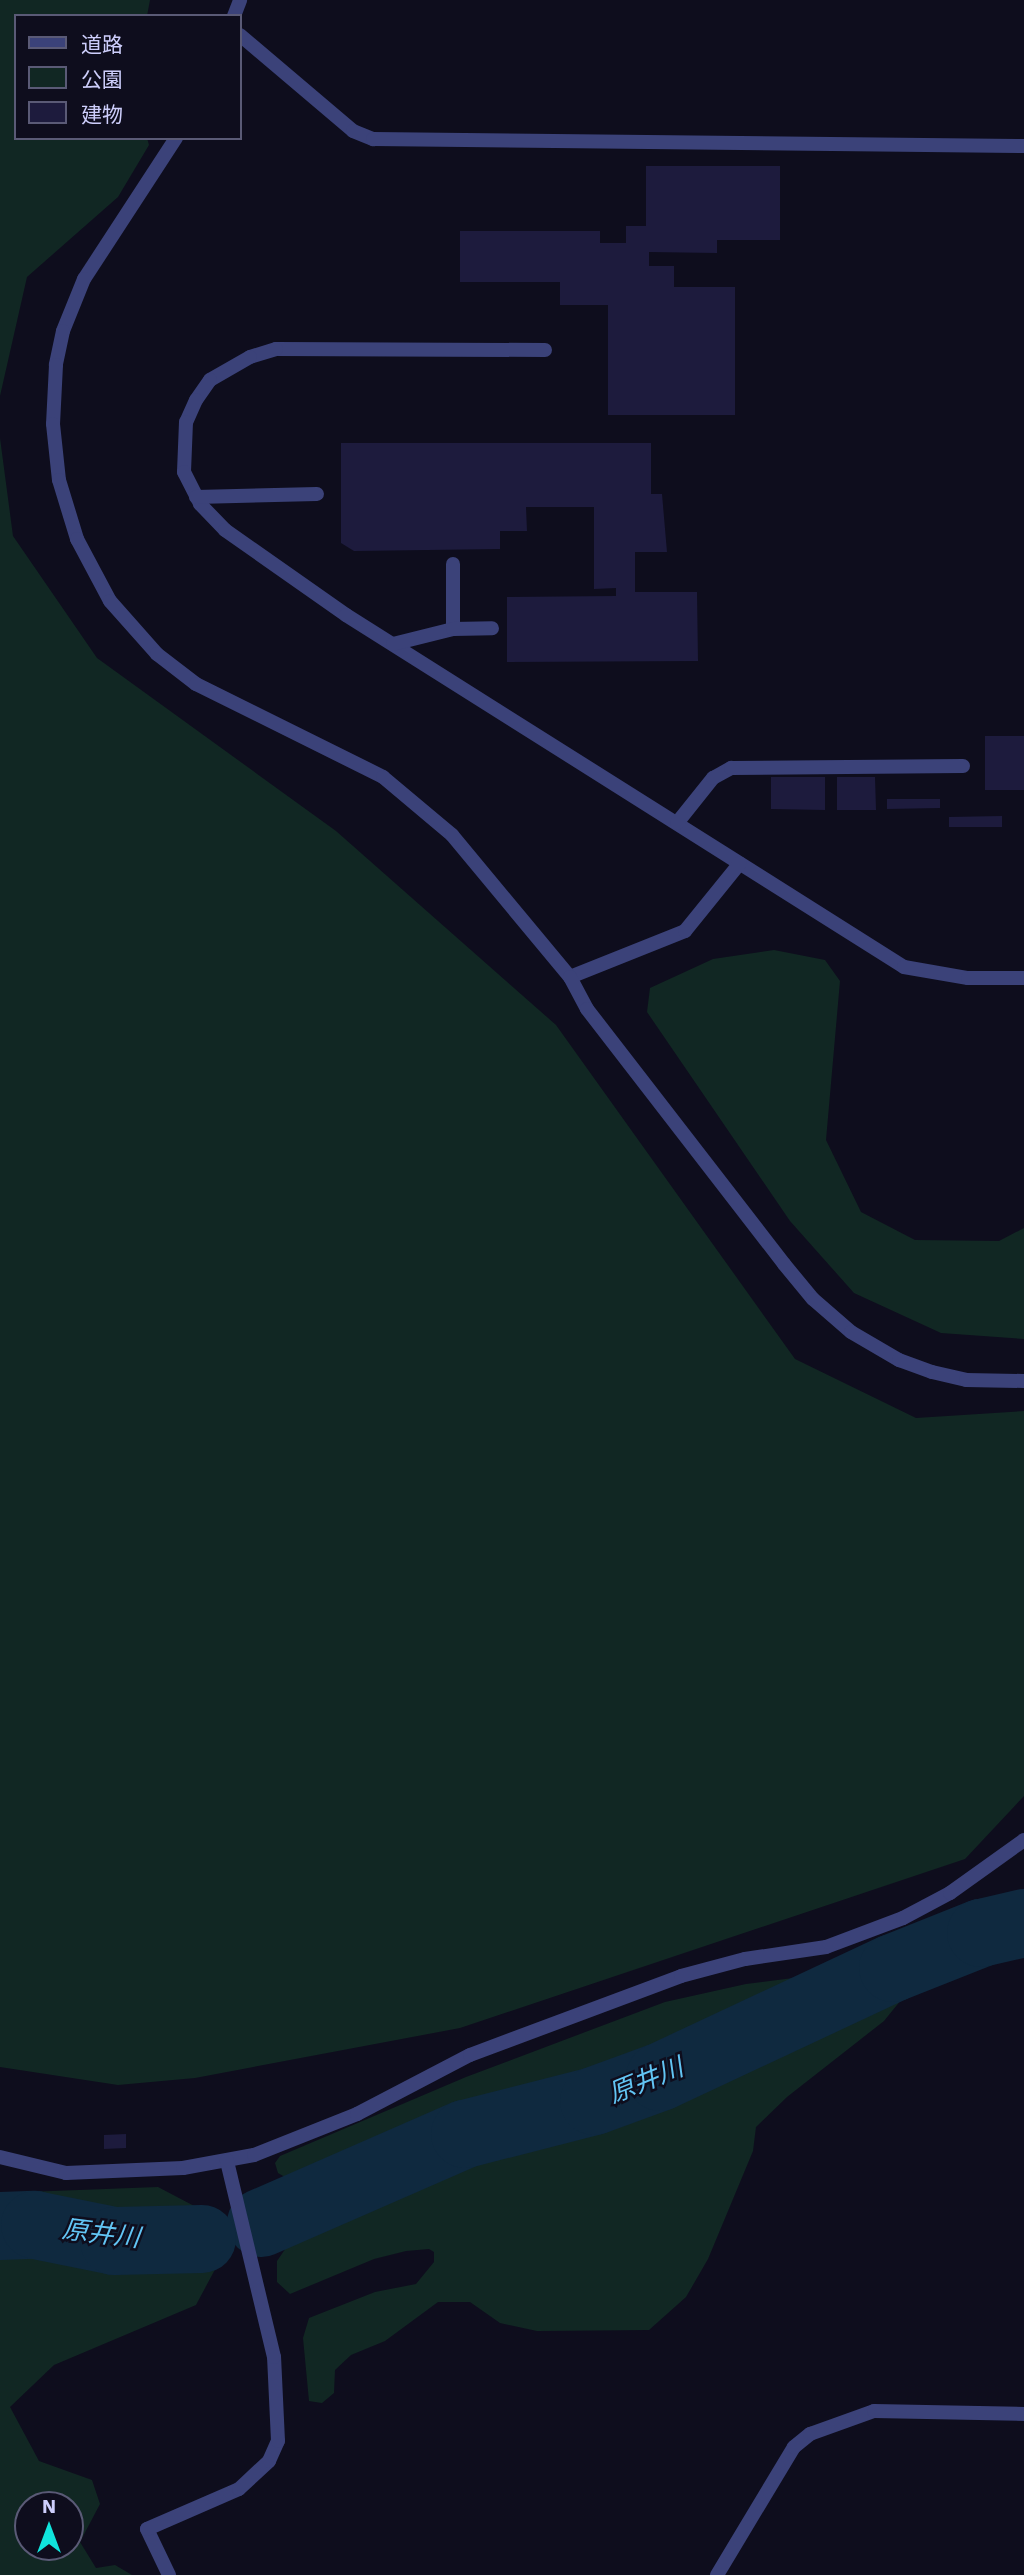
<!DOCTYPE html>
<html>
<head>
<meta charset="utf-8">
<style>
	body { margin:0 }
	#map { position:relative; width:1024px; height:2575px; overflow:hidden; background:#0e0d1d; font-family:"Work Sans","Noto Sans JP",sans-serif }
	div>[style] { position:absolute }
	[style*='--x'] { left:calc(var(--x)*1px); top:calc(var(--y)*1px); width:calc(var(--w)*1px); rotate:calc(var(--a)*1deg) }
	.green>* { inset:0; background:#112723 }
	.river>* { height:68px; margin:-34px; padding:0 34px; transform-origin:34px; border-radius:34px; background:#0f293f }
	.building>* { inset:0; background:#1d1b3d }
	.lane>* { height:14px; margin:-7px; padding:0 7px; transform-origin:7px; border-radius:7px; background:#3b4279 }
	.street>* { height:14px; margin:-7px; padding:0 7px; transform-origin:7px; border-radius:7px; background:#3b4279 }
	span { translate:-50% -50%; white-space:nowrap; text-align:center; line-height:1.15; -webkit-text-stroke:5px #0e0d1d; paint-order:stroke }
	.water-label { font-size:26px; color:#62c5f4; font-style:italic }
	.legend { position:absolute; left:14px; top:14px; width:228px; height:126px; box-sizing:border-box; background:#0e0d1d; border:2px solid #5a5a76; margin:0; padding:9px 12px; list-style:none; font-size:21px; color:#cdcefb }
	.legend li { display:flex; align-items:center; gap:14px; height:35px }
	.legend b { width:35px; border:2px solid #5a5a76 }
	.north { position:absolute; left:14px; top:2491px; width:70px; height:70px; box-sizing:border-box; background:#0e0d1d; border:2px solid #5a5a76; border-radius:50%; rotate:0deg; font-size:19px; font-weight:700; line-height:28px; text-align:center; color:#cdcefb }
	.north::after { content:''; display:block; margin:auto; width:24px; height:32px; background:#10e4dc; clip-path:polygon(50% 0,100% 100%,50% 72%,0 100%) }
</style>
</head>
<body>
<div id="map">
	<div class="green">
		<div style="clip-path:polygon(0 0,150px 0,147px 16px,16px 16px,16px 138px,147px 138px,149px 145px,118px 197px,27px 277px,0 396px)"></div>
		<div style="clip-path:polygon(0 438px,13px 536px,97px 658px,336px 831px,556px 1025px,795px 1359px,916px 1418px,1024px 1411px,1024px 1796px,965px 1859px,460px 2028px,195px 2078px,118px 2085px,0 2067px)"></div>
		<div style="clip-path:polygon(774px 950px,825px 960px,840px 981px,826px 1140px,861px 1212px,915px 1240px,999px 1241px,1024px 1228px,1024px 1339px,941px 1333px,854px 1293px,790px 1221px,647px 1012px,650px 988px,713px 959px)"></div>
		<div style="clip-path:polygon(848px 1971px,907px 1972px,915px 1975px,914px 1984px,884px 2021px,787px 2097px,756px 2127px,753px 2151px,708px 2259px,686px 2297px,649px 2330px,537px 2331px,500px 2323px,470px 2302px,438px 2302px,385px 2341px,351px 2355px,335px 2370px,334px 2393px,322px 2403px,309px 2401px,303px 2338px,309px 2318px,375px 2292px,416px 2284px,434px 2262px,434px 2252px,429px 2249px,406px 2251px,374px 2259px,290px 2294px,277px 2282px,277px 2261px,290px 2242px,333px 2222px,340px 2208px,339px 2195px,329px 2185px,290px 2180px,278px 2173px,275px 2163px,280px 2156px,466px 2077px,665px 2002px,746px 1984px)"></div>
		<div style="clip-path:polygon(evenodd,158px 2187px,198px 2208px,219px 2262px,196px 2305px,54px 2365px,10px 2407px,39px 2461px,92px 2480px,100px 2504px,80px 2542px,96px 2568px,115px 2565px,132px 2575px,0 2575px,0 2193px,158px 2187px,28px 2505px,70px 2505px,70px 2547px,28px 2547px,28px 2505px)"></div>
	</div>
	<div class="river">
		<div style="--x:261;--y:2223;--w:223;--a:-23.6"></div>
		<div style="--x:465;--y:2134;--w:133;--a:-14.3"></div>
		<div style="--x:594;--y:2101;--w:70;--a:-20"></div>
		<div style="--x:660;--y:2077;--w:257;--a:-25.1"></div>
		<div style="--x:893;--y:1968;--w:95;--a:-21.7"></div>
		<div style="--x:981;--y:1933;--w:44;--a:-13.1"></div>
		<div style="--x:0;--y:2226;--w:35;--a:-2"></div>
		<div style="--x:35;--y:2225;--w:81;--a:11.4"></div>
		<div style="--x:114;--y:2241;--w:88;--a:-1.3"></div>
	</div>
	<div class="building">
		<div style="clip-path:polygon(646px 166px,780px 166px,780px 240px,717px 240px,717px 253px,649px 252px,649px 266px,674px 266px,674px 287px,735px 287px,735px 415px,608px 415px,608px 305px,560px 305px,560px 282px,460px 282px,460px 231px,600px 231px,600px 243px,626px 243px,626px 226px,646px 226px)"></div>
		<div style="clip-path:polygon(341px 443px,651px 443px,651px 494px,662px 494px,667px 552px,635px 552px,635px 592px,697px 592px,698px 661px,507px 662px,507px 597px,616px 596px,616px 588px,594px 589px,594px 507px,526px 507px,527px 531px,500px 531px,500px 549px,354px 551px,341px 543px)"></div>
		<div style="clip-path:polygon(985px 736px,1024px 736px,1024px 790px,985px 790px)"></div>
		<div style="clip-path:polygon(771px 777px,825px 777px,825px 810px,771px 809px)"></div>
		<div style="clip-path:polygon(837px 777px,875px 777px,876px 810px,837px 810px)"></div>
		<div style="clip-path:polygon(887px 799px,940px 799px,940px 808px,887px 809px)"></div>
		<div style="clip-path:polygon(1002px 816px,1002px 827px,949px 827px,949px 817px)"></div>
		<div style="clip-path:polygon(126px 2134px,126px 2148px,104px 2149px,104px 2135px)"></div>
	</div>
	<div class="lane">
		<div style="--x:240;--y:35;--w:148;--a:40.3"></div>
		<div style="--x:353;--y:131;--w:22;--a:22"></div>
		<div style="--x:373;--y:139;--w:651;--a:0.62"></div>
		<div style="--x:545;--y:350;--w:269;--a:-179.8"></div>
		<div style="--x:276;--y:349;--w:27;--a:163"></div>
		<div style="--x:250;--y:357;--w:46;--a:150.1"></div>
		<div style="--x:210;--y:380;--w:24;--a:125"></div>
		<div style="--x:196;--y:400;--w:24;--a:114"></div>
		<div style="--x:186;--y:422;--w:50;--a:92.3"></div>
		<div style="--x:184;--y:472;--w:36;--a:63"></div>
		<div style="--x:200;--y:504;--w:36;--a:46"></div>
		<div style="--x:225;--y:530;--w:148;--a:35.1"></div>
		<div style="--x:346;--y:615;--w:660;--a:32.24"></div>
		<div style="--x:904;--y:967;--w:65;--a:9.8"></div>
		<div style="--x:968;--y:978;--w:56;--a:0"></div>
		<div style="--x:196;--y:497;--w:121;--a:-1.4"></div>
		<div style="--x:453;--y:564;--w:65;--a:90"></div>
		<div style="--x:393;--y:644;--w:62;--a:-14"></div>
		<div style="--x:453;--y:629;--w:39;--a:-1"></div>
		<div style="--x:677;--y:823;--w:58;--a:-51.3"></div>
		<div style="--x:713;--y:778;--w:21;--a:-29"></div>
		<div style="--x:731;--y:768;--w:232;--a:-0.5"></div>
		<div style="--x:570;--y:977;--w:124;--a:-21.8"></div>
		<div style="--x:685;--y:931;--w:87;--a:-51"></div>
	</div>
	<div class="street">
		<div style="--x:234;--y:16;--w:17;--a:-69"></div>
		<div style="--x:176;--y:138;--w:168;--a:123.1"></div>
		<div style="--x:84;--y:279;--w:56;--a:112"></div>
		<div style="--x:63;--y:331;--w:35;--a:102"></div>
		<div style="--x:56;--y:365;--w:59;--a:92.9"></div>
		<div style="--x:53;--y:424;--w:56;--a:83.9"></div>
		<div style="--x:59;--y:480;--w:62;--a:73"></div>
		<div style="--x:77;--y:539;--w:70;--a:62"></div>
		<div style="--x:110;--y:601;--w:71;--a:48.4"></div>
		<div style="--x:157;--y:654;--w:49;--a:37.6"></div>
		<div style="--x:196;--y:684;--w:209;--a:26.4"></div>
		<div style="--x:383;--y:777;--w:90;--a:40"></div>
		<div style="--x:452;--y:835;--w:185;--a:50.3"></div>
		<div style="--x:570;--y:977;--w:36;--a:62"></div>
		<div style="--x:587;--y:1009;--w:322;--a:52.3"></div>
		<div style="--x:784;--y:1264;--w:45;--a:50.4"></div>
		<div style="--x:813;--y:1299;--w:50;--a:41"></div>
		<div style="--x:851;--y:1332;--w:56;--a:30.3"></div>
		<div style="--x:899;--y:1360;--w:35;--a:20"></div>
		<div style="--x:932;--y:1372;--w:35;--a:13"></div>
		<div style="--x:966;--y:1380;--w:58;--a:1"></div>
		<div style="--x:0;--y:2157;--w:68;--a:13.6"></div>
		<div style="--x:66;--y:2173;--w:117;--a:-2.4"></div>
		<div style="--x:183;--y:2168;--w:72;--a:-10.4"></div>
		<div style="--x:254;--y:2155;--w:111;--a:-21.7"></div>
		<div style="--x:357;--y:2114;--w:127;--a:-27.6"></div>
		<div style="--x:470;--y:2055;--w:225;--a:-20.5"></div>
		<div style="--x:681;--y:1976;--w:66;--a:-14.9"></div>
		<div style="--x:745;--y:1959;--w:82;--a:-8.4"></div>
		<div style="--x:826;--y:1947;--w:82;--a:-20.6"></div>
		<div style="--x:903;--y:1918;--w:53;--a:-28"></div>
		<div style="--x:950;--y:1893;--w:91;--a:-35.6"></div>
		<div style="--x:169;--y:2575;--w:51;--a:-115.6"></div>
		<div style="--x:147;--y:2529;--w:100;--a:-23.5"></div>
		<div style="--x:239;--y:2489;--w:41;--a:-43"></div>
		<div style="--x:269;--y:2461;--w:22;--a:-66"></div>
		<div style="--x:278;--y:2441;--w:84;--a:-92.7"></div>
		<div style="--x:274;--y:2357;--w:202;--a:-103.5"></div>
		<div style="--x:717;--y:2575;--w:149;--a:-59"></div>
		<div style="--x:794;--y:2447;--w:21;--a:-39"></div>
		<div style="--x:810;--y:2434;--w:68;--a:-19.8"></div>
		<div style="--x:874;--y:2411;--w:150;--a:1.1"></div>
	</div>
	<div class="water-label">
		<span style="left:646px;top:2081px;rotate:-22deg">原井川</span>
		<span style="left:101px;top:2234px;rotate:7deg">原井川</span>
	</div>
	<ul class="legend">
	<li><b style="height:9px;background:#3b4279"></b>道路</li>
	<li><b style="height:19px;background:#112723"></b>公園</li>
	<li><b style="height:19px;background:#1d1b3d"></b>建物</li>
	</ul>
	<div class="north">N</div>
</div>
</body>
</html>
